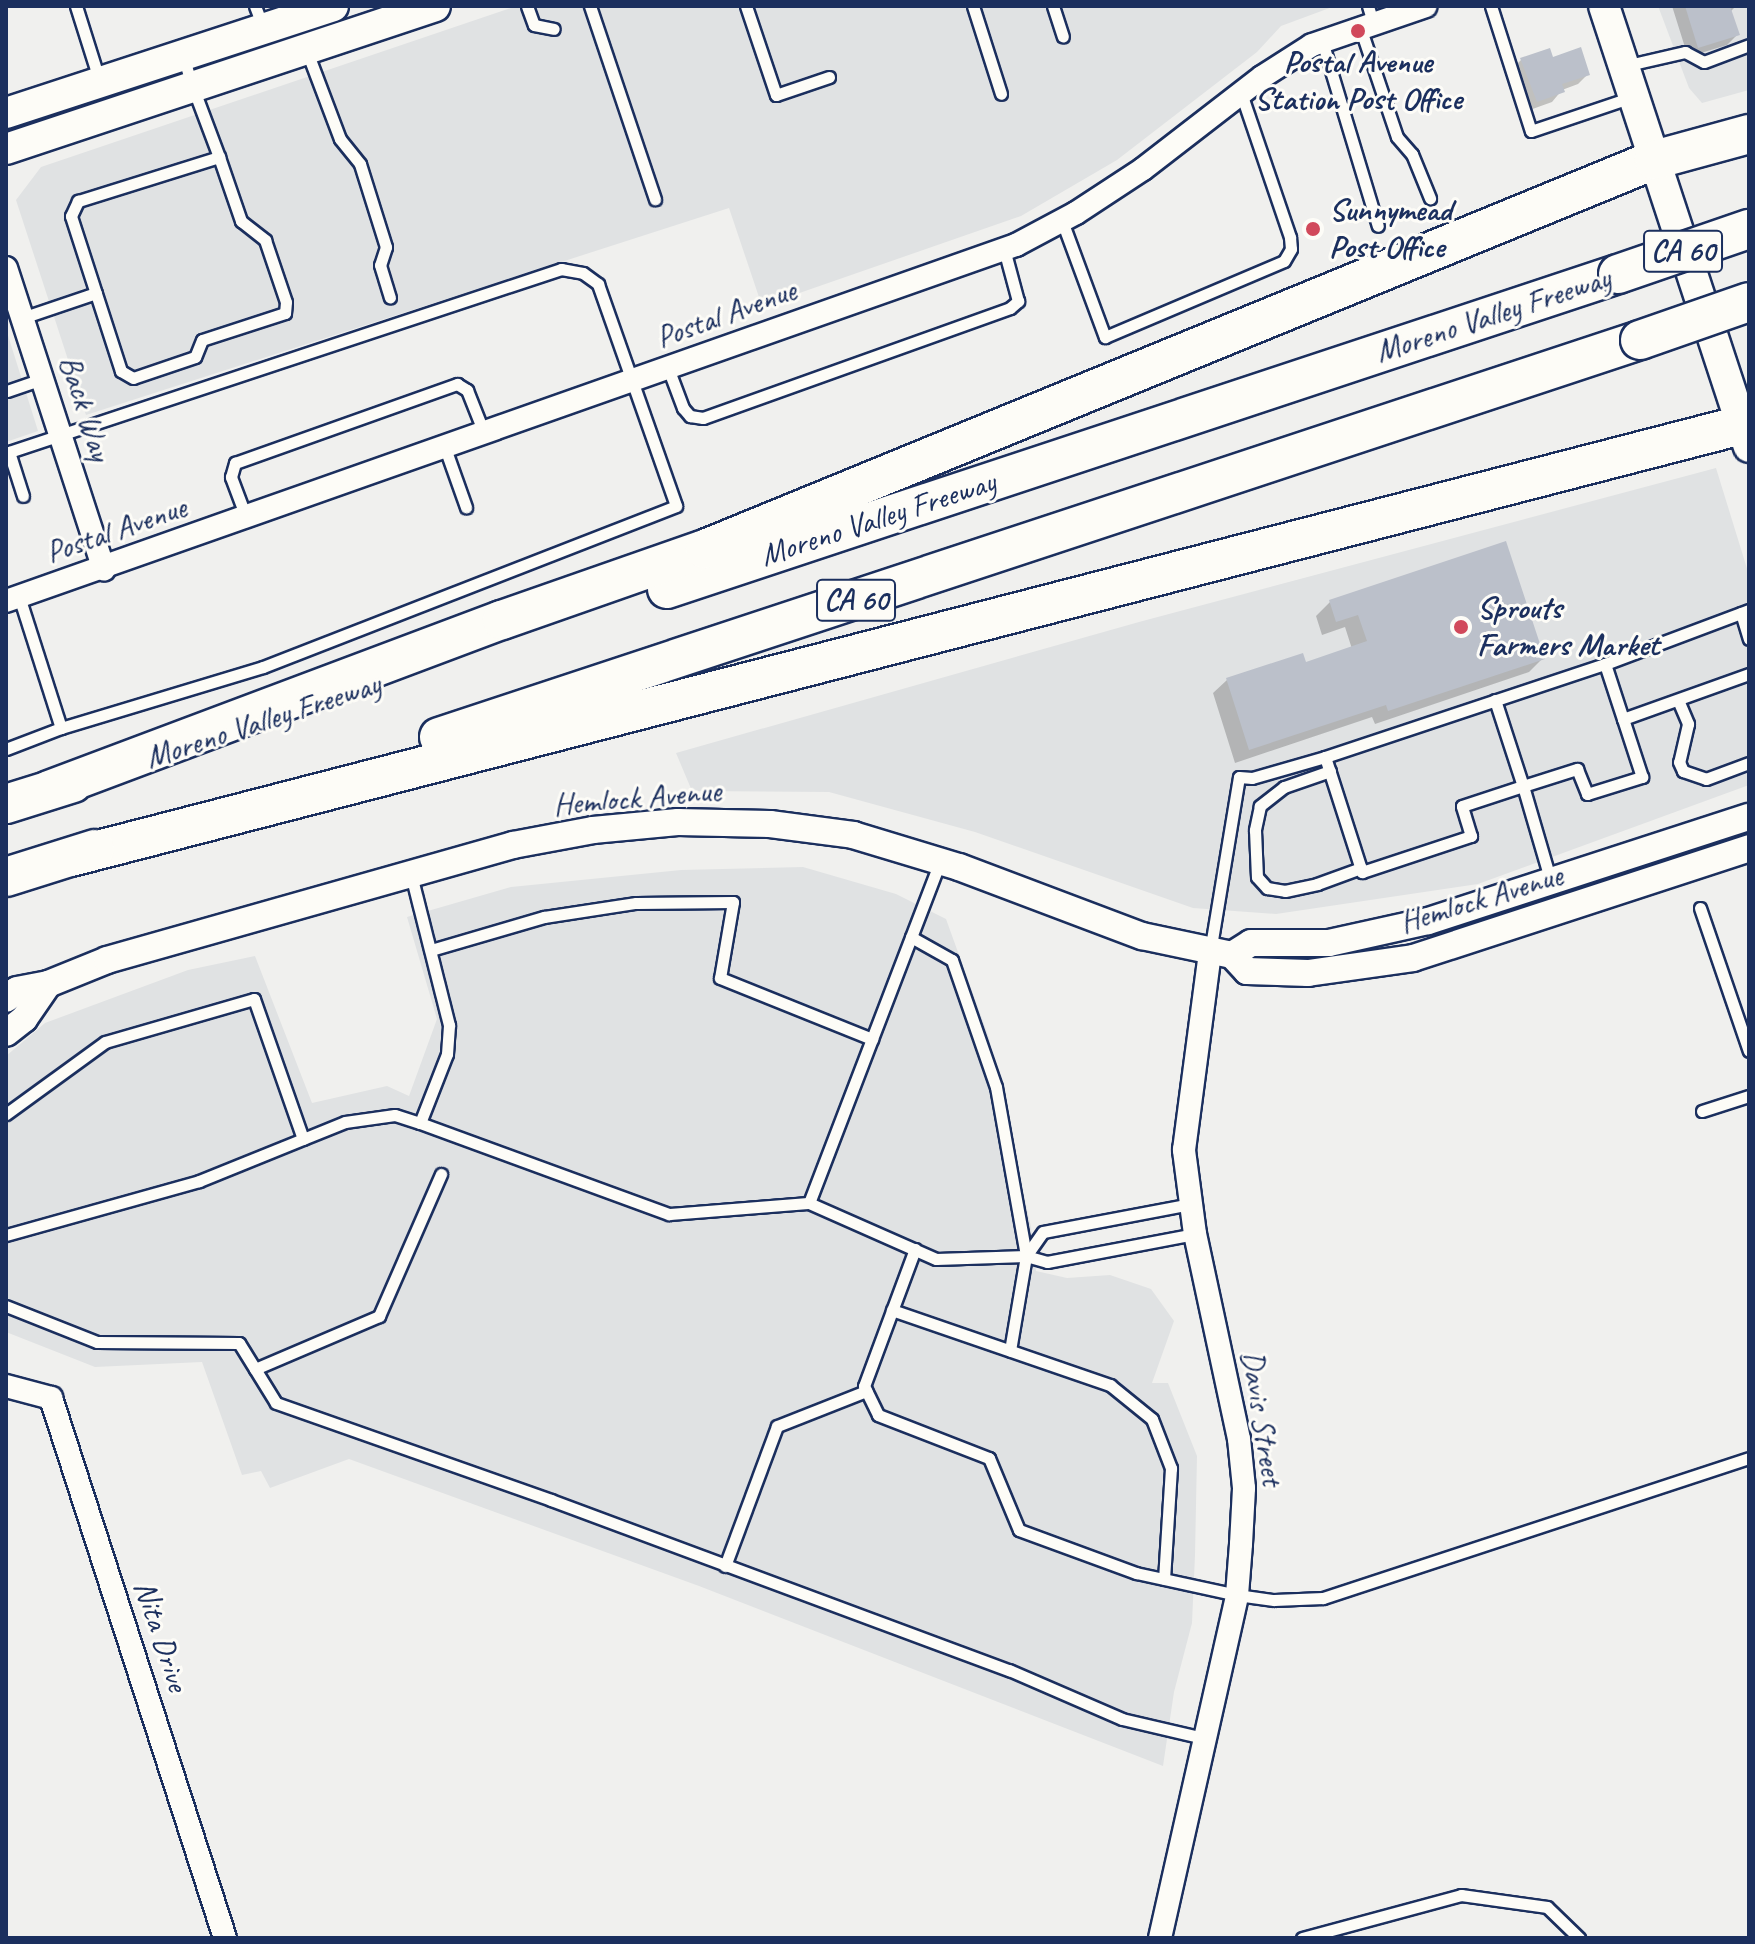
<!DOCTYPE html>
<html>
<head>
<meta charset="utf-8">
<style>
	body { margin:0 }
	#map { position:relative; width:1755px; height:1944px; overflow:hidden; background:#f0f0ee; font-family:Caveat,sans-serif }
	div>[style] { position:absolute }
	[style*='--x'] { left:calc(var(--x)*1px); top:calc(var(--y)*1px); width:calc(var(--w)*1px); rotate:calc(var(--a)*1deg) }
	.built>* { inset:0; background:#e0e2e3 }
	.shadow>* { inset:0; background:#0003 }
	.building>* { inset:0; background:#bbc0ca }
	.roads { filter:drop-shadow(2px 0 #1b2f5e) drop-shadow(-2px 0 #1b2f5e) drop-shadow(0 2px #1b2f5e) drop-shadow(0 -2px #1b2f5e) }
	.service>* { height:11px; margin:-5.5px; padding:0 5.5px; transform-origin:5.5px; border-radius:5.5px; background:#fdfcf7 }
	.minor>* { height:22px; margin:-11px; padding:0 11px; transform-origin:11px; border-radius:11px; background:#fdfcf7 }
	.tertiary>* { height:26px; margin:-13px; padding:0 13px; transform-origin:13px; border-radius:13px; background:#fdfcf7 }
	.secondary>* { height:30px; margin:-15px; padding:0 15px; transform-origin:15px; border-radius:15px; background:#fdfcf7 }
	.motorway>* { height:38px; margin:-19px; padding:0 19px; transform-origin:19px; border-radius:19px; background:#fdfcf7 }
	.bridges { filter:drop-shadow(2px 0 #1b2f5e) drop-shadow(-2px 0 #1b2f5e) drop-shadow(0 2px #1b2f5e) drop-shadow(0 -2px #1b2f5e) }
	.motorway-bridge>* { height:38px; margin:-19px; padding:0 19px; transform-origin:19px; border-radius:19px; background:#fdfcf7 }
	.dots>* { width:22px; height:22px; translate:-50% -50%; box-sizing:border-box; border:4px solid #fdfcf7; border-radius:50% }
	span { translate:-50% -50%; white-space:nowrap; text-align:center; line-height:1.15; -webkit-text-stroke:6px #fdfcf7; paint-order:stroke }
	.shield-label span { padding:2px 6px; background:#fdfcf7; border:2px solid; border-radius:6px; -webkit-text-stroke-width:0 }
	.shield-label { font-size:30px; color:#1b2f5e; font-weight:700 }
	.poi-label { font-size:32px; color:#1b2f5e; font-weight:700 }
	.left { translate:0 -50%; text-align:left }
	.street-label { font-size:32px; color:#1b2f5e }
	.frame { position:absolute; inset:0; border:8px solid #1b2f5e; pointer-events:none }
</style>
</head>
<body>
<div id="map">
	<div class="built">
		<div style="clip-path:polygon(517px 6px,1335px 6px,1281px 26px,1257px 52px,1117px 160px,1021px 216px,762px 306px,729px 208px,86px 415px,16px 200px,41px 167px)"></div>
		<div style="clip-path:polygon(1658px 6px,1749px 6px,1749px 90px,1702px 103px,1689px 88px)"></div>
		<div style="clip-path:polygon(6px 329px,38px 431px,6px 442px)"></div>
		<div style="clip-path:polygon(1716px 468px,1749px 575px,1749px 785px,1478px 884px,1276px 914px,1193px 908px,975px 832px,829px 792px,692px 791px,676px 753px,1139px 622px)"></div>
		<div style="clip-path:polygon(803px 867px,896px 894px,946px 919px,989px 1038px,1031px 1227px,1036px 1271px,1067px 1278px,1110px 1275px,1151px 1289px,1174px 1321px,1152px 1383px,1168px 1383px,1197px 1456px,1195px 1555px,1192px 1623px,1174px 1692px,1163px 1766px,699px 1586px,349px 1459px,270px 1488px,261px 1471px,242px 1475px,202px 1362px,95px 1367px,6px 1332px,6px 1056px,45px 1023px,188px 970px,255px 956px,312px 1103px,387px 1086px,409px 1096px,437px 1019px,407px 917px,511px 887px,681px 870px)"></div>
	</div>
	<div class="shadow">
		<div style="clip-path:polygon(1672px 6px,1736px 6px,1730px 12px,1737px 35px,1727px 45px,1688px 57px)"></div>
		<div style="clip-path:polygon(1552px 59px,1588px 74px,1578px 84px,1562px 90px,1552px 102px,1527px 111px,1511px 70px,1521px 60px)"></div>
		<div style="clip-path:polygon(1330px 602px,1543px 658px,1529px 672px,1375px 724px,1372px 717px,1235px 763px,1213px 693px,1227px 680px,1305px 665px,1352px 649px,1345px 627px,1322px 635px,1316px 616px)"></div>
	</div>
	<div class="building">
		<div style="clip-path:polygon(1685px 6px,1730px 6px,1740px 35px,1698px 48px)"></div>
		<div style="clip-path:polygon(1581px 47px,1590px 75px,1562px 84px,1565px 92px,1537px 102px,1520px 58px,1550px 48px,1553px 57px)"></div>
		<div style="clip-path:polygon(1506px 541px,1545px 659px,1388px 711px,1386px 705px,1249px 750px,1226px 678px,1303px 653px,1306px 662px,1367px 641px,1358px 615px,1336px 622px,1329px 600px)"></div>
	</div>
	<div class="roads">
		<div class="service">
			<div style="--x:76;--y:6;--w:80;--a:72.5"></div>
			<div style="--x:255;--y:6;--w:22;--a:69"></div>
			<div style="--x:527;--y:6;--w:20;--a:70"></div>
			<div style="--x:534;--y:25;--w:20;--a:11"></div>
			<div style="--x:590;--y:6;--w:204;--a:71.4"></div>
			<div style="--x:746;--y:6;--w:94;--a:71.4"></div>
			<div style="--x:776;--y:95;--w:56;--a:-18.8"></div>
			<div style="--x:973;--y:6;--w:92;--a:72.3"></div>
			<div style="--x:1053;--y:6;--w:32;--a:72"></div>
			<div style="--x:1368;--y:6;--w:17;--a:73"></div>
			<div style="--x:1491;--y:6;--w:131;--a:72.3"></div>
			<div style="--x:1531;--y:131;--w:107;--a:-18.6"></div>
			<div style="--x:1360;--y:27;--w:116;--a:71.4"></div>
			<div style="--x:1397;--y:137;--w:23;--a:49"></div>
			<div style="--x:1412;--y:154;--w:48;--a:67.8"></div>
			<div style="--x:1322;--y:41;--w:193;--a:73.2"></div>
			<div style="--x:306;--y:49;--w:96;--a:69.3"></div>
			<div style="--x:340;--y:139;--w:32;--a:51"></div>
			<div style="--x:360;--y:164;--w:87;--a:72.6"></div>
			<div style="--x:386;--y:247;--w:19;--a:108"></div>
			<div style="--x:380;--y:265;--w:34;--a:73"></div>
			<div style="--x:183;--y:56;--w:30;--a:73"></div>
			<div style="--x:192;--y:85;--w:77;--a:69.4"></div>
			<div style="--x:219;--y:157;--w:68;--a:71"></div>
			<div style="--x:241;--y:221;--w:31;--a:38"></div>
			<div style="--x:265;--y:240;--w:65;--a:71.3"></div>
			<div style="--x:286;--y:302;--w:11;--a:95"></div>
			<div style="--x:285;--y:313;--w:87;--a:162"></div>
			<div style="--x:202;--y:340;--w:18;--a:112"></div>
			<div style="--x:195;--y:357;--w:65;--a:161.3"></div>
			<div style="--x:133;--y:378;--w:14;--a:-150"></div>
			<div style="--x:121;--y:371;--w:163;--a:-107.9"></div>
			<div style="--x:71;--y:216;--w:17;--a:-65"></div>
			<div style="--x:78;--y:201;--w:148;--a:-17.3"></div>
			<div style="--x:1624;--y:66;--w:63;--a:-12.9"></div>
			<div style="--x:1685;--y:52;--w:21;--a:28"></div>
			<div style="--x:1704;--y:62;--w:48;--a:-20.7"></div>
			<div style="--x:1062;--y:221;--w:124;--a:69.7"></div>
			<div style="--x:1105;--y:337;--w:194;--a:-23"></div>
			<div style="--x:1284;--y:261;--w:14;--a:-60"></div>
			<div style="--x:1291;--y:249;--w:12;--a:-95"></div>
			<div style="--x:1290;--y:237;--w:152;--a:-108.8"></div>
			<div style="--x:22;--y:318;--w:78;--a:-18.7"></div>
			<div style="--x:668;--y:368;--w:43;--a:69.4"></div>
			<div style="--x:683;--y:408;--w:11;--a:49"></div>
			<div style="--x:690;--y:416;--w:13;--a:9"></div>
			<div style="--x:703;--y:418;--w:326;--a:-19.7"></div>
			<div style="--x:1010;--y:308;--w:11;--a:-41"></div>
			<div style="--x:1018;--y:301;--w:54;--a:-105.1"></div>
			<div style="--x:7;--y:391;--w:37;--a:-19"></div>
			<div style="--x:445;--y:448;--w:63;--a:70.4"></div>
			<div style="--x:9;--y:452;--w:46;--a:72.3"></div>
			<div style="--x:6;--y:453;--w:585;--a:-18.34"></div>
			<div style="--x:561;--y:269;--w:22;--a:10"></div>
			<div style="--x:583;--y:273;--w:19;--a:36"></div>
			<div style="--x:598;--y:284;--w:235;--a:70.6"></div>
			<div style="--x:676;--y:506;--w:443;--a:158.7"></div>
			<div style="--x:263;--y:667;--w:211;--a:163.2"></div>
			<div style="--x:246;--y:517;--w:43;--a:-110.6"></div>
			<div style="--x:231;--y:477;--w:15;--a:-74"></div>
			<div style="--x:235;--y:463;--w:236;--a:-19.6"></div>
			<div style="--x:457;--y:384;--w:12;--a:31"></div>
			<div style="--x:467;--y:390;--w:46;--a:68.4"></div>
			<div style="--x:1741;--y:613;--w:27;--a:73"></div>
			<div style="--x:1605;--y:664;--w:154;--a:-20.6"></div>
			<div style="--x:1495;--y:700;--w:90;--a:72"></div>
			<div style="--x:1523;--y:786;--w:57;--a:-17.5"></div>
			<div style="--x:1577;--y:769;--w:27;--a:68"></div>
			<div style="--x:1587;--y:794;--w:58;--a:-17.2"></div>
			<div style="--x:1642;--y:777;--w:61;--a:-108.1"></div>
			<div style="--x:1623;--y:719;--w:134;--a:-19.7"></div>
			<div style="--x:1678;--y:700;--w:26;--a:67"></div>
			<div style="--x:1688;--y:724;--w:39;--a:103"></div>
			<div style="--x:1679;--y:762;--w:10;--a:66"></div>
			<div style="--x:1683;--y:771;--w:24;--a:19"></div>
			<div style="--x:1706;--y:779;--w:46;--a:-20.4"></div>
			<div style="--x:6;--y:749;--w:59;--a:-20.9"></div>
			<div style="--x:61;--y:728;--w:139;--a:-107.7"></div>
			<div style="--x:1325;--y:757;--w:295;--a:-18.4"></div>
			<div style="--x:1605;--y:664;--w:58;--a:71.9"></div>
			<div style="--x:1330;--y:771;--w:49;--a:160.8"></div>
			<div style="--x:1284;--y:787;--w:31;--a:142"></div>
			<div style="--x:1260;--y:806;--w:25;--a:102"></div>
			<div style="--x:1255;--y:830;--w:47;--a:87.6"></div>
			<div style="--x:1257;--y:877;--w:15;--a:48"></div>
			<div style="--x:1267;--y:888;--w:18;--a:9"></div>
			<div style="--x:1285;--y:891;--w:33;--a:-12"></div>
			<div style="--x:1317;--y:884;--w:47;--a:-20"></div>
			<div style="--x:1700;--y:908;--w:151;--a:71.1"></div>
			<div style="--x:911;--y:937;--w:47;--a:29.3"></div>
			<div style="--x:952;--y:960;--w:134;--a:70.9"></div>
			<div style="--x:996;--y:1087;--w:172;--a:79.9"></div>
			<div style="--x:1026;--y:1256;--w:96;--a:99.6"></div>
			<div style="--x:431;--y:950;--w:118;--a:-16.3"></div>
			<div style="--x:544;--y:917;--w:93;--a:-8.7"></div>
			<div style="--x:636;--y:903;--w:97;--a:-0.6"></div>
			<div style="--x:733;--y:902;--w:77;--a:99.7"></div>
			<div style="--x:720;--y:978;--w:164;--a:21.9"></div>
			<div style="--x:1210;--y:952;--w:177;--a:-80.6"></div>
			<div style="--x:1239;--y:777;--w:13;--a:4"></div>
			<div style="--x:1252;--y:778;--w:76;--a:-16"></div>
			<div style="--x:1325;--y:757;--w:121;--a:72.2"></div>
			<div style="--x:1362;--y:872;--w:115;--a:-18.3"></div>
			<div style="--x:1471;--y:836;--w:31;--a:-107"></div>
			<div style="--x:1462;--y:806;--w:64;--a:-18.2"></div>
			<div style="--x:1523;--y:786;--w:100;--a:73.7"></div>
			<div style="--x:1702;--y:1111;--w:49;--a:-17.7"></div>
			<div style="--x:6;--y:1114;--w:122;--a:-36"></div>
			<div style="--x:105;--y:1042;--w:155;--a:-16.1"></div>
			<div style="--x:254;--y:999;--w:148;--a:70.7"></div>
			<div style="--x:303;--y:1139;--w:45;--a:-22"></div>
			<div style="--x:345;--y:1122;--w:50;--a:-8"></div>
			<div style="--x:395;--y:1115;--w:26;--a:18"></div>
			<div style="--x:420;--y:1123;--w:74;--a:-68.6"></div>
			<div style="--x:447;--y:1054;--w:29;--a:-86"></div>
			<div style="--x:449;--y:1025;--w:155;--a:-104.2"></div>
			<div style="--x:420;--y:1123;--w:265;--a:20.1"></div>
			<div style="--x:669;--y:1214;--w:140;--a:-4.5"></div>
			<div style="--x:809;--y:1203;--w:366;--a:-69"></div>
			<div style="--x:809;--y:1203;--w:139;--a:23.8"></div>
			<div style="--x:936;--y:1259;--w:90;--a:-1.9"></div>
			<div style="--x:1026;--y:1256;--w:22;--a:16"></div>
			<div style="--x:1047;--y:1262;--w:151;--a:-10.7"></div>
			<div style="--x:6;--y:1235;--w:200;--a:-15.6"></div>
			<div style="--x:199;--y:1181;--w:112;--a:-22"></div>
			<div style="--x:915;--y:1249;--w:146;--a:110.4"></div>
			<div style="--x:864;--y:1386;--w:32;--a:64"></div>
			<div style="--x:878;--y:1415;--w:119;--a:21.2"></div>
			<div style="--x:989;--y:1458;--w:78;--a:67.4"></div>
			<div style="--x:1019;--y:1530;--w:125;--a:20.2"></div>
			<div style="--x:1136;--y:1573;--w:103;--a:12.3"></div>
			<div style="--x:1237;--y:1595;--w:37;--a:8"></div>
			<div style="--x:1274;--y:1600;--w:49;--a:-2.3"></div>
			<div style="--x:1323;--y:1598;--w:448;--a:-18.2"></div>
			<div style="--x:1026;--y:1256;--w:29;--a:-55"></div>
			<div style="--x:1043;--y:1232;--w:151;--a:-10.7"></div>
			<div style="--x:6;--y:1306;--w:98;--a:21.6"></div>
			<div style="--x:97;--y:1342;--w:142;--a:0.4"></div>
			<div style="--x:239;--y:1343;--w:70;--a:58.3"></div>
			<div style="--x:276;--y:1403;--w:292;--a:19.4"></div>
			<div style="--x:551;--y:1500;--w:489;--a:20.4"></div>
			<div style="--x:1009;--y:1670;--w:123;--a:23.4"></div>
			<div style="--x:1122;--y:1719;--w:83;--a:13.2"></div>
			<div style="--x:892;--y:1310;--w:231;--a:19"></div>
			<div style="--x:1110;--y:1385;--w:54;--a:39"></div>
			<div style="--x:1152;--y:1419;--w:53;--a:68.8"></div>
			<div style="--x:1171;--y:1468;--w:111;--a:93.6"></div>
			<div style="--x:255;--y:1369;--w:135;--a:-23.1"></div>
			<div style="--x:379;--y:1316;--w:155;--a:-66.4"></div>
			<div style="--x:725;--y:1566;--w:149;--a:-69.6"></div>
			<div style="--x:777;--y:1426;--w:96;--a:-21.5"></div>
			<div style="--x:1302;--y:1938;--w:165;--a:-15.1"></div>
			<div style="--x:1461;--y:1895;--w:87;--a:7.9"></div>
			<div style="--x:1547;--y:1907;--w:45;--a:44.1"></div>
		</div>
		<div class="minor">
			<div style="--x:6;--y:268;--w:317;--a:72"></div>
			<div style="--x:6;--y:601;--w:1071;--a:-19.42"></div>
			<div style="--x:1016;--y:245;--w:68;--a:-28.1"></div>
			<div style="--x:1076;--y:213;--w:80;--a:-33.3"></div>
			<div style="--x:1143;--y:169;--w:150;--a:-37.7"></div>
			<div style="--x:1262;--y:77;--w:59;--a:-32.6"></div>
			<div style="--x:1312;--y:45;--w:120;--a:-18.9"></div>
			<div style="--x:6;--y:1386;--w:47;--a:14.9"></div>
			<div style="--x:51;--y:1398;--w:567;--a:72.14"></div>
			<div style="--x:1160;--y:1938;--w:352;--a:-77.3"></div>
			<div style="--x:1237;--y:1595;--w:51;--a:-85.5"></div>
			<div style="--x:1241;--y:1544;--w:56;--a:-86.9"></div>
			<div style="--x:1244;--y:1488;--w:49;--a:-95.8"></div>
			<div style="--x:1239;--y:1439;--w:210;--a:-102.1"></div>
			<div style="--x:1195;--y:1234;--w:85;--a:-97.5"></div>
			<div style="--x:1184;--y:1150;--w:200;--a:-82.5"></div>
		</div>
		<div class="tertiary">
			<div style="--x:1232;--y:955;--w:22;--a:-32"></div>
			<div style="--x:1251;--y:943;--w:78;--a:0"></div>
			<div style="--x:1329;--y:943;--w:101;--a:-12.5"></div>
			<div style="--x:1428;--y:921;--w:337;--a:-18"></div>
			<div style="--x:6;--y:999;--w:14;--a:-39"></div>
			<div style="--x:17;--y:990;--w:32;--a:-11"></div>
			<div style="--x:48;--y:984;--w:64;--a:-22.1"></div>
			<div style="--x:107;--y:960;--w:422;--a:-15.8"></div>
			<div style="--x:513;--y:845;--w:81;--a:-10.6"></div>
			<div style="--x:593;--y:830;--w:85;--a:-5.4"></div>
			<div style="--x:678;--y:822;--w:92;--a:1.2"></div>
			<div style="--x:770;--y:824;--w:84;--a:7.5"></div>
			<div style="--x:853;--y:835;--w:111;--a:16.8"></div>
			<div style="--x:959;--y:867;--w:196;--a:20.7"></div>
			<div style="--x:1142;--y:936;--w:92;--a:11.9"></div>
			<div style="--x:1232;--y:955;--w:22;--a:47"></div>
			<div style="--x:1247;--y:971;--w:61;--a:1.9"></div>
			<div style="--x:1308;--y:973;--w:106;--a:-8.1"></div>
			<div style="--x:1413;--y:958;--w:354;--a:-18.1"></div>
			<div style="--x:6;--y:1033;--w:23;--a:-38"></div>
			<div style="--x:24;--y:1019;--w:42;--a:-55.6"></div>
		</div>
		<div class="secondary">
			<div style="--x:1604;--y:6;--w:464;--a:71.8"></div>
			<div style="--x:6;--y:113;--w:344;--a:-18.1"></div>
			<div style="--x:6;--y:149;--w:452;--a:-18.4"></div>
		</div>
		<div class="motorway">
			<div style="--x:667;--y:589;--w:1002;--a:-18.33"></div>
			<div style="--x:439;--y:737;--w:1265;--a:-18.29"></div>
			<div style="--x:49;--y:790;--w:484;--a:-20.6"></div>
			<div style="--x:502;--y:620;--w:215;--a:-19.3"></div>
			<div style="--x:705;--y:549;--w:1026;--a:-22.29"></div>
			<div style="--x:1654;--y:160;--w:98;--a:-15.3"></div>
			<div style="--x:6;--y:804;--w:70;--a:-17.4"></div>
			<div style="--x:71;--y:857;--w:1733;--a:-14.5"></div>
			<div style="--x:6;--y:877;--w:93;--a:-17.5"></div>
		</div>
	</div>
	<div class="bridges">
		<div class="motorway-bridge">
			<div style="--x:1618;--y:274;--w:139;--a:-19"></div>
			<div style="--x:1640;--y:340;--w:115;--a:-19.2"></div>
		</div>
	</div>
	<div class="dots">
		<div style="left:1358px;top:31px;background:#d1495b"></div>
		<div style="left:1313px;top:229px;background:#d1495b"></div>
		<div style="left:1461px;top:627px;background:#d1495b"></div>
	</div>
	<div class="shield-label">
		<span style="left:1683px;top:251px">CA 60</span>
		<span style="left:856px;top:600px">CA 60</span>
	</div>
	<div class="poi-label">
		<span style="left:1358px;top:81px">Postal Avenue<br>Station Post Office</span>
		<span class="left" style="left:1329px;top:229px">Sunnymead<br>Post Office</span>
		<span class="left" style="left:1477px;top:627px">Sprouts<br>Farmers Market</span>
	</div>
	<div class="street-label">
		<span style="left:726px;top:314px;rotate:-20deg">Postal Avenue</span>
		<span style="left:1493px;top:315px;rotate:-18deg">Moreno Valley Freeway</span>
		<span style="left:85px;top:408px;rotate:72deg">Back Way</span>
		<span style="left:878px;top:519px;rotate:-18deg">Moreno Valley Freeway</span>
		<span style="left:116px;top:530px;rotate:-19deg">Postal Avenue</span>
		<span style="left:263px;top:721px;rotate:-18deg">Moreno Valley Freeway</span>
		<span style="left:637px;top:798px;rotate:-5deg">Hemlock Avenue</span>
		<span style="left:1481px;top:899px;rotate:-17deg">Hemlock Avenue</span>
		<span style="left:1262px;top:1418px;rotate:81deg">Davis Street</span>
		<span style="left:161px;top:1636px;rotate:72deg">Nita Drive</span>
	</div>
	<div class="frame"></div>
</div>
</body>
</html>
